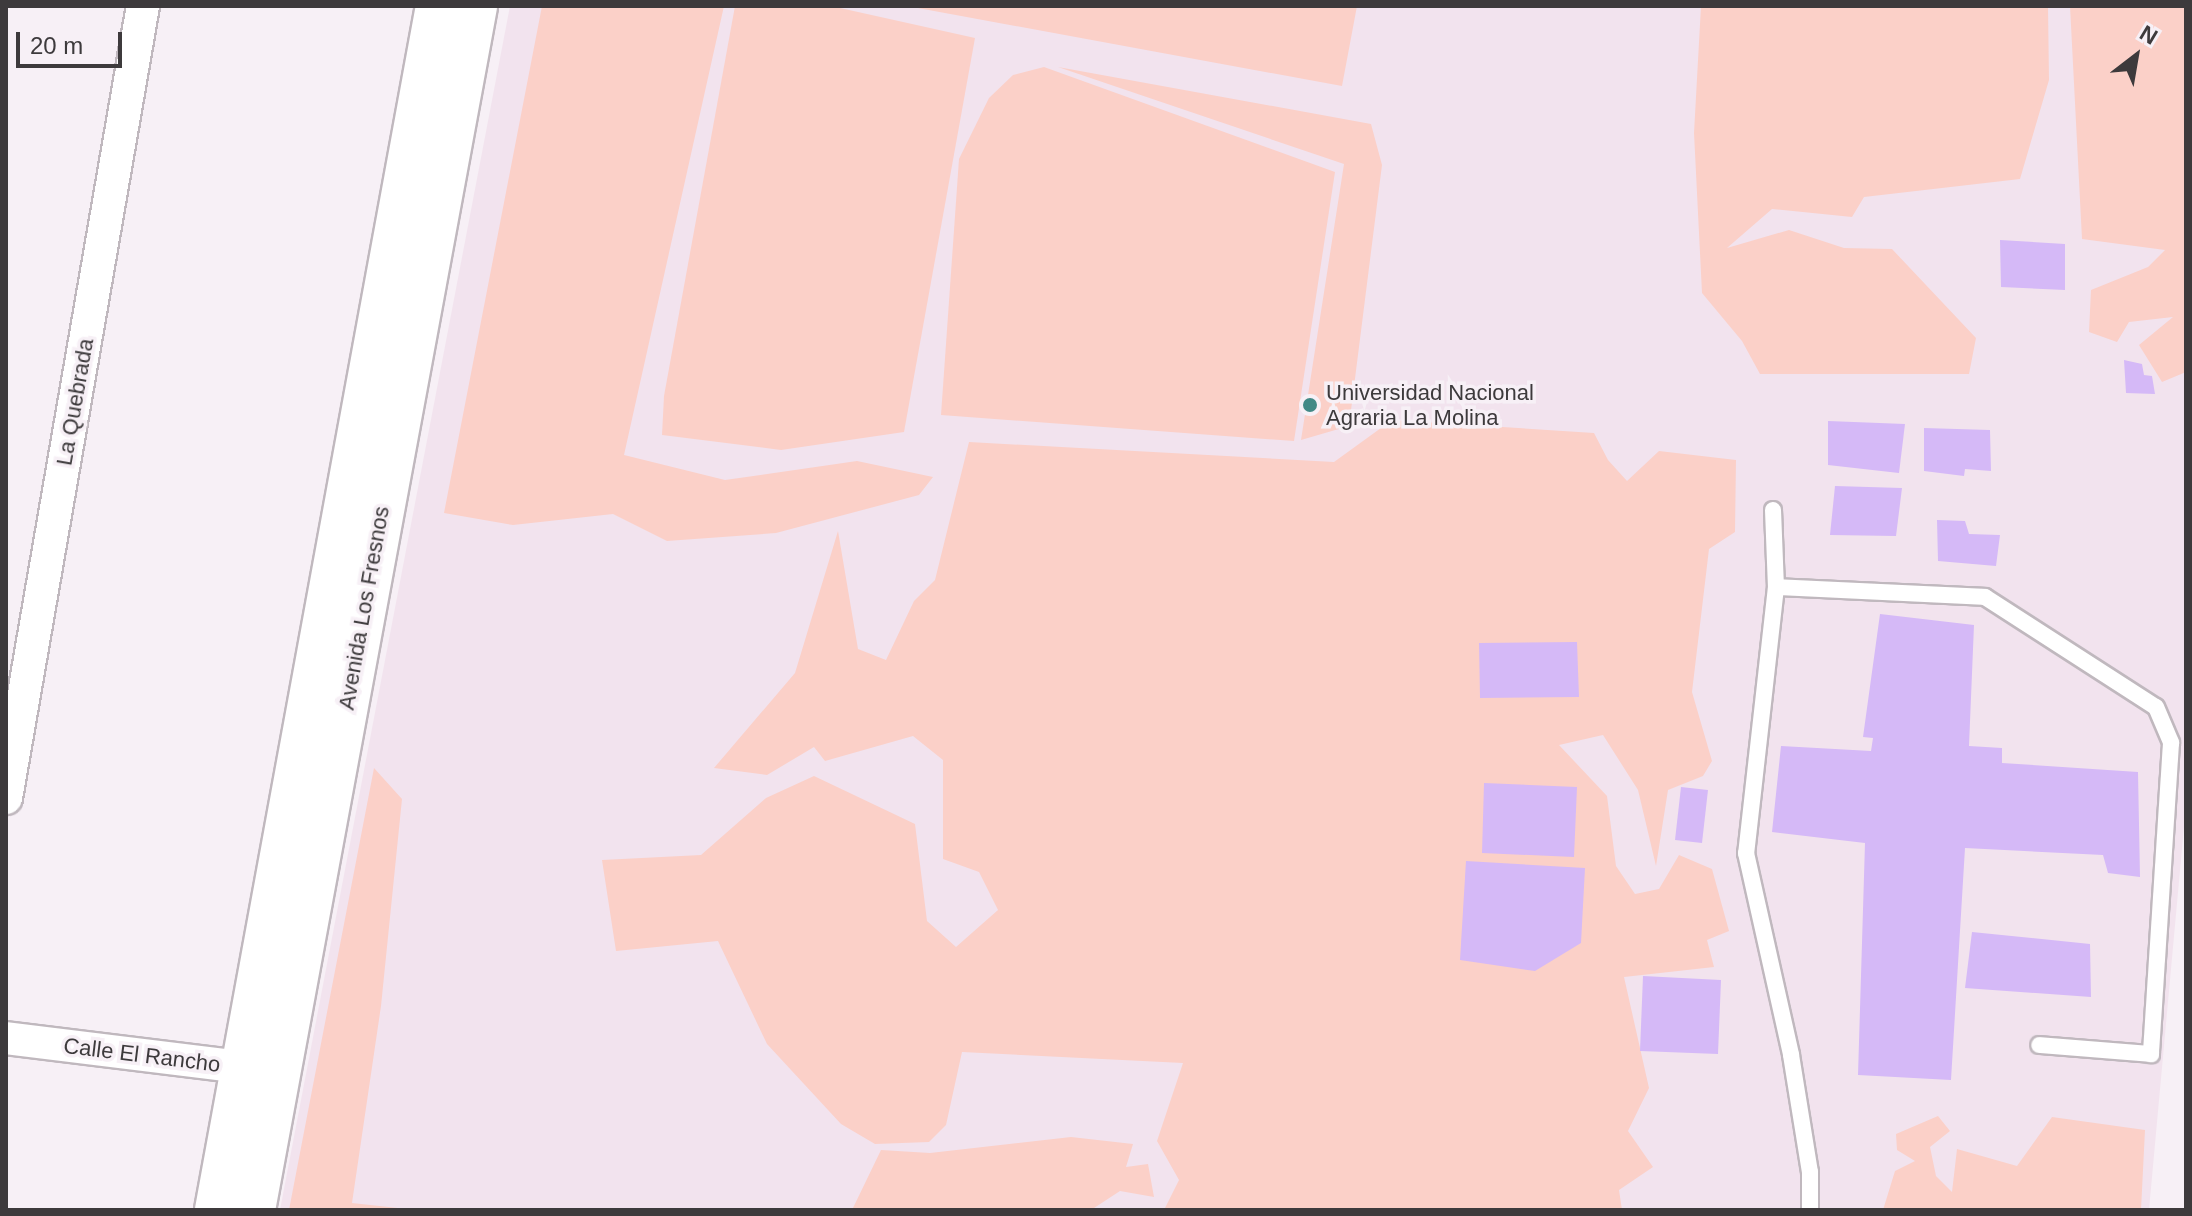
<!DOCTYPE html>
<html>
<head>
<meta charset="utf-8">
<style>
	body { margin:0 }
	#map { position:relative; width:2192px; height:1216px; overflow:hidden; background:#f7f0f6; font-family:Helvetica,sans-serif }
	div>[style] { position:absolute }
	[style*='--x'] { left:calc(var(--x)*1px); top:calc(var(--y)*1px); width:calc(var(--w)*1px); rotate:calc(var(--a)*1deg) }
	.built>* { inset:0; background:#f2e3ee }
	.green>* { inset:0; background:#fbd0c8 }
	.building>* { inset:0; background:#d5b9f7 }
	.roads { filter:drop-shadow(2px 0 #c0b8be) drop-shadow(-2px 0 #c0b8be) drop-shadow(0 2px #c0b8be) drop-shadow(0 -2px #c0b8be) }
	.lane>* { height:16px; margin:-8px; padding:0 8px; transform-origin:8px; border-radius:8px; background:#fff }
	.street>* { height:32px; margin:-16px; padding:0 16px; transform-origin:16px; border-radius:16px; background:#fff }
	.secondary>* { height:44px; margin:-22px; padding:0 22px; transform-origin:22px; border-radius:22px; background:#fff }
	.dots>* { width:22px; height:22px; translate:-50% -50%; box-sizing:border-box; border:4px solid #f7f0f6; border-radius:50% }
	span { translate:-50% -50%; white-space:nowrap; text-align:center; line-height:1.15; -webkit-text-stroke:7px #f7f0f6; paint-order:stroke }
	.poi-label { font-size:22px; color:#3d3a3c }
	.left { translate:0 -50%; text-align:left }
	.street-label { font-size:22px; color:#3d3a3c }
	.frame { position:absolute; inset:0; border:8px solid #3d3a3c; pointer-events:none }
	.north { position:absolute; left:2096px; top:16px; width:80px; height:80px; -webkit-text-stroke:6px #f7f0f6; paint-order:stroke; rotate:31deg; font-size:22px; font-weight:700; line-height:32px; text-align:center; color:#3d3a3c }
	.north::after { content:''; display:block; margin:auto; width:28px; height:36px; background:#3d3a3c; clip-path:polygon(50% 0,100% 100%,50% 72%,0 100%) }
	.scale { position:absolute; left:16px; top:32px; width:106px; height:36px; box-sizing:border-box; border:4px solid #3d3a3c; border-top:0; padding-left:10px; font-size:24px; line-height:28px; white-space:nowrap; color:#3d3a3c; -webkit-text-stroke:6px #f7f0f6; paint-order:stroke }
</style>
</head>
<body>
<div id="map">
	<div class="built">
		<div style="clip-path:polygon(510px 6px,2186px 6px,2186px 805px,2149px 1210px,280px 1210px)"></div>
	</div>
	<div class="green">
		<div style="clip-path:polygon(542px 6px,724px 6px,624px 455px,725px 480px,857px 461px,933px 477px,919px 495px,776px 533px,667px 541px,613px 514px,513px 525px,444px 513px)"></div>
		<div style="clip-path:polygon(735px 6px,831px 6px,975px 38px,904px 432px,781px 450px,662px 435px,664px 396px)"></div>
		<div style="clip-path:polygon(907px 6px,1357px 6px,1342px 86px)"></div>
		<div style="clip-path:polygon(1701px 6px,2048px 6px,2049px 80px,2020px 179px,1864px 197px,1852px 217px,1772px 209px,1727px 248px,1789px 230px,1844px 248px,1892px 249px,1976px 338px,1969px 374px,1760px 374px,1742px 341px,1702px 293px,1694px 133px)"></div>
		<div style="clip-path:polygon(2070px 6px,2186px 6px,2186px 372px,2162px 382px,2139px 345px,2173px 317px,2129px 322px,2117px 342px,2089px 332px,2091px 290px,2148px 267px,2165px 250px,2082px 239px)"></div>
		<div style="clip-path:polygon(1044px 67px,1335px 172px,1294px 441px,941px 415px,959px 159px,989px 98px,1013px 75px)"></div>
		<div style="clip-path:polygon(1058px 67px,1371px 124px,1382px 165px,1349px 426px,1301px 440px,1344px 164px)"></div>
		<div style="clip-path:polygon(1392px 420px,1594px 433px,1608px 460px,1627px 481px,1659px 451px,1736px 460px,1735px 532px,1709px 549px,1692px 692px,1712px 761px,1703px 776px,1668px 790px,1656px 866px,1638px 790px,1603px 735px,1559px 745px,1607px 796px,1616px 866px,1635px 894px,1659px 889px,1679px 855px,1712px 869px,1729px 931px,1707px 940px,1714px 967px,1624px 977px,1649px 1088px,1628px 1131px,1653px 1167px,1619px 1190px,1622px 1210px,1164px 1210px,1179px 1180px,1157px 1141px,1183px 1063px,962px 1052px,946px 1125px,929px 1142px,875px 1144px,841px 1124px,767px 1044px,718px 941px,616px 951px,602px 860px,701px 855px,766px 798px,814px 776px,915px 824px,927px 921px,956px 947px,998px 910px,979px 872px,943px 859px,943px 760px,913px 736px,825px 761px,814px 747px,767px 775px,714px 768px,795px 673px,838px 531px,858px 649px,886px 660px,914px 601px,935px 580px,969px 442px,1334px 462px)"></div>
		<div style="clip-path:polygon(374px 768px,402px 799px,381px 1006px,352px 1203px,416px 1210px,289px 1210px)"></div>
		<div style="clip-path:polygon(1938px 1116px,1950px 1131px,1930px 1147px,1936px 1176px,1952px 1192px,1957px 1149px,2017px 1166px,2052px 1117px,2145px 1130px,2141px 1210px,1883px 1210px,1895px 1171px,1915px 1161px,1897px 1150px,1896px 1134px)"></div>
		<div style="clip-path:polygon(1071px 1137px,1133px 1144px,1126px 1167px,1148px 1164px,1154px 1197px,1120px 1191px,1091px 1210px,852px 1210px,881px 1150px,930px 1153px)"></div>
	</div>
	<div class="building">
		<div style="clip-path:polygon(2000px 240px,2065px 244px,2065px 290px,2001px 287px)"></div>
		<div style="clip-path:polygon(2124px 360px,2142px 364px,2144px 375px,2152px 376px,2155px 394px,2126px 393px)"></div>
		<div style="clip-path:polygon(1828px 421px,1905px 424px,1899px 473px,1828px 465px)"></div>
		<div style="clip-path:polygon(1924px 428px,1990px 430px,1991px 471px,1965px 469px,1964px 476px,1924px 471px)"></div>
		<div style="clip-path:polygon(1835px 486px,1902px 488px,1896px 536px,1830px 535px)"></div>
		<div style="clip-path:polygon(1937px 520px,1965px 521px,1969px 534px,2000px 535px,1996px 566px,1938px 561px)"></div>
		<div style="clip-path:polygon(1880px 614px,1974px 625px,1969px 746px,2002px 748px,2002px 763px,2138px 772px,2140px 877px,2108px 873px,2103px 855px,1965px 848px,1951px 1080px,1858px 1075px,1865px 843px,1772px 832px,1781px 746px,1871px 751px,1873px 738px,1863px 737px)"></div>
		<div style="clip-path:polygon(1577px 642px,1579px 697px,1480px 698px,1479px 643px)"></div>
		<div style="clip-path:polygon(1484px 783px,1577px 787px,1574px 857px,1482px 853px)"></div>
		<div style="clip-path:polygon(1681px 787px,1708px 790px,1702px 843px,1675px 840px)"></div>
		<div style="clip-path:polygon(1466px 861px,1585px 868px,1581px 943px,1535px 971px,1460px 960px)"></div>
		<div style="clip-path:polygon(1972px 932px,2090px 944px,2091px 997px,1965px 988px)"></div>
		<div style="clip-path:polygon(1643px 976px,1721px 980px,1718px 1054px,1640px 1051px)"></div>
	</div>
	<div class="roads">
		<div class="lane">
			<div style="--x:1773;--y:510;--w:77;--a:87.8"></div>
			<div style="--x:1776;--y:587;--w:268;--a:96.4"></div>
			<div style="--x:1746;--y:853;--w:207;--a:77.4"></div>
			<div style="--x:1791;--y:1055;--w:119;--a:80.8"></div>
			<div style="--x:1810;--y:1172;--w:38;--a:90"></div>
			<div style="--x:1776;--y:587;--w:209;--a:2.7"></div>
			<div style="--x:1985;--y:597;--w:203;--a:32.8"></div>
			<div style="--x:2156;--y:707;--w:39;--a:67"></div>
			<div style="--x:2171;--y:743;--w:312;--a:93.7"></div>
			<div style="--x:2151;--y:1054;--w:112;--a:-175.4"></div>
		</div>
		<div class="street">
			<div style="--x:6;--y:798;--w:804;--a:-80.19"></div>
			<div style="--x:6;--y:1038;--w:261;--a:7"></div>
		</div>
		<div class="secondary">
			<div style="--x:217;--y:1210;--w:1224;--a:-79.6"></div>
			<div style="--x:253;--y:1210;--w:1224;--a:-79.55"></div>
		</div>
	</div>
	<div class="dots">
		<div style="left:1310px;top:405px;background:#418986"></div>
	</div>
	<div class="poi-label">
		<span class="left" style="left:1326px;top:405px">Universidad Nacional<br>Agraria La Molina</span>
	</div>
	<div class="street-label">
		<span style="left:75px;top:402px;rotate:-80deg">La Quebrada</span>
		<span style="left:364px;top:608px;rotate:-80deg">Avenida Los Fresnos</span>
		<span style="left:142px;top:1055px;rotate:7deg">Calle El Rancho</span>
	</div>
	<div class="frame"></div>
	<div class="north">N</div>
	<div class="scale">20 m</div>
</div>
</body>
</html>
